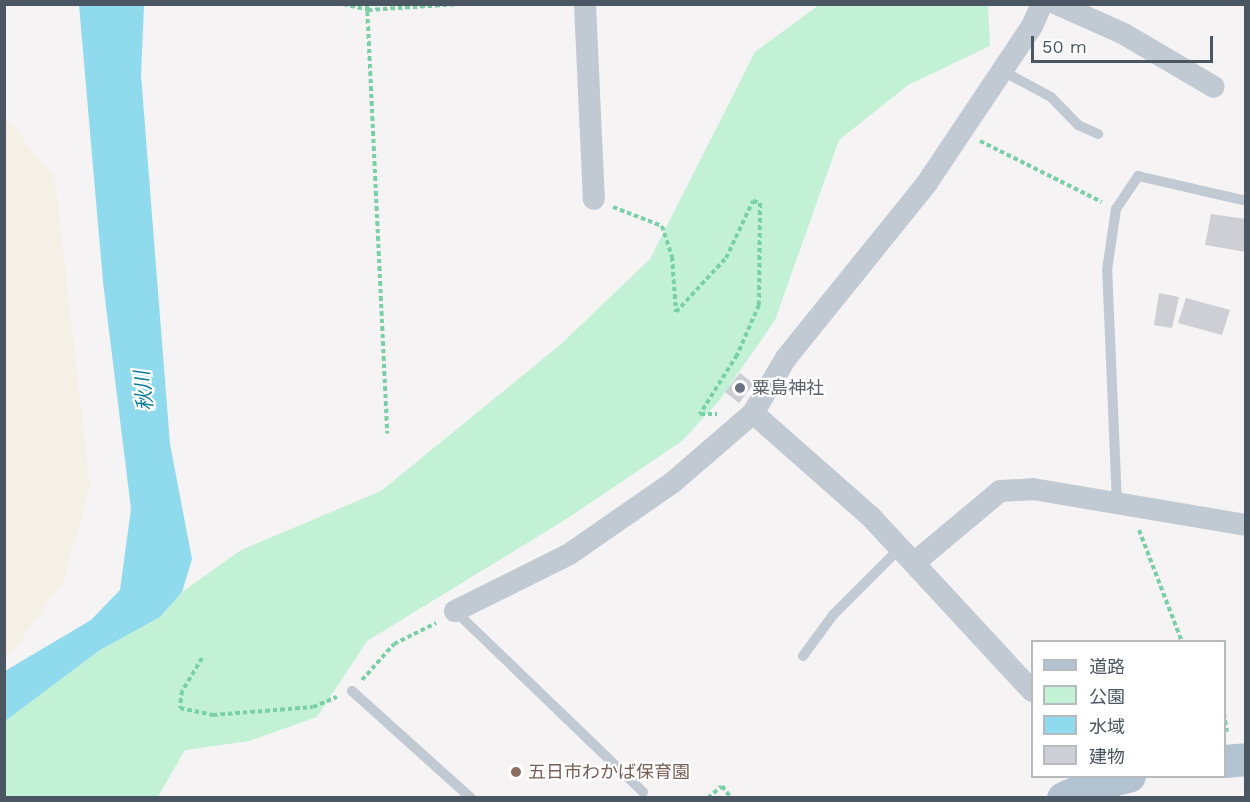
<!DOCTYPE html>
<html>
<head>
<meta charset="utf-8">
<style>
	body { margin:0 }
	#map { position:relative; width:1250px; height:802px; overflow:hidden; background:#f5f3f3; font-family:"Work Sans","Noto Sans JP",sans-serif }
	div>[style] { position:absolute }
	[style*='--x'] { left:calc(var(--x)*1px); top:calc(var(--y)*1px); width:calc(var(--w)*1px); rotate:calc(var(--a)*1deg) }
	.green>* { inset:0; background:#c3f1d5 }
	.sand>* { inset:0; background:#f5f0e5 }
	.water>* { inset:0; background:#90daee }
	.building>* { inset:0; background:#cdcfd5 }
	.path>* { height:4px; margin-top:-2px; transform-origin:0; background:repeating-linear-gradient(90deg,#7ad0a6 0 4.5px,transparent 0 7.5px) }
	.lane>* { height:10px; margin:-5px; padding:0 5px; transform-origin:5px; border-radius:5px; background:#c1cad2 }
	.street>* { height:22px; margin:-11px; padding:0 11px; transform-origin:11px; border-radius:11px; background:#c1cad2 }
	.primary>* { height:33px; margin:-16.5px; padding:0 16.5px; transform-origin:16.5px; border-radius:16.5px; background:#b3c2d1 }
	.dots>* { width:16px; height:16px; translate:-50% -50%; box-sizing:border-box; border:3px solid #fff; border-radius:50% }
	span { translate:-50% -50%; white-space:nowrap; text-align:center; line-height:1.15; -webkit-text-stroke:4.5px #fff; paint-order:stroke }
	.worship-label { font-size:18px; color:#5b616d }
	.left { translate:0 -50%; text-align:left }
	.education-label { font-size:18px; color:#785e54 }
	.water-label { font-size:20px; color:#0c7c9b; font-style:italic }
	.frame { position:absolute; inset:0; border:6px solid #4a5661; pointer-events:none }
	.legend { position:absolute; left:1031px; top:640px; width:195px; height:138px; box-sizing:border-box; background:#fff; border:2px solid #b7bbc0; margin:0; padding:8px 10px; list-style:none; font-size:18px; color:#4a5661 }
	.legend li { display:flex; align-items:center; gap:12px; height:30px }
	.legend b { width:30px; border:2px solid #b7bbc0 }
	.scale { position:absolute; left:1031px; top:36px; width:182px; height:27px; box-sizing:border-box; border:3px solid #4a5661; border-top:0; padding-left:8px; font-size:18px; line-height:21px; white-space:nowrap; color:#4a5661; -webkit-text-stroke:4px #fff; paint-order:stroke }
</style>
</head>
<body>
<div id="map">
	<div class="green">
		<div style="clip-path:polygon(819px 5px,988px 5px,990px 46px,908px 85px,839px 140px,775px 320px,719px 401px,682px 441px,568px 518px,367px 641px,317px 717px,249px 741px,185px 750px,157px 798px,5px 797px,4px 721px,100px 650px,160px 617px,182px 592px,241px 550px,381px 491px,560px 345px,650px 259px,755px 52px)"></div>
	</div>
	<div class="sand">
		<div style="clip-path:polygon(4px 116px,55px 179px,90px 487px,63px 582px,12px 652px,5px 655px)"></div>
	</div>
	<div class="water">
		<div style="clip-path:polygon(79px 5px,144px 5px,141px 75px,170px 444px,192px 559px,182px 592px,160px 617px,100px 650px,5px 721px,5px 671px,91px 620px,120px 590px,131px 509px,103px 282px)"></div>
	</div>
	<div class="building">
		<div style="clip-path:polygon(1211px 214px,1246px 219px,1246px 252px,1205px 245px)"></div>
		<div style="clip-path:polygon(1159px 293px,1179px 297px,1172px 328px,1154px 325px)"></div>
		<div style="clip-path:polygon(1186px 298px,1230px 310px,1222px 335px,1178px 323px)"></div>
		<div style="clip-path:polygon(740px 373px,754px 384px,739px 403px,725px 392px)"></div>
	</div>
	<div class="path">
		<div style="--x:343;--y:4;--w:26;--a:13"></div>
		<div style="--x:368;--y:10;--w:92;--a:-3.7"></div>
		<div style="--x:367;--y:4;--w:430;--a:87.3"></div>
		<div style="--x:980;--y:141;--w:136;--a:26.6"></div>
		<div style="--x:613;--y:207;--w:53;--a:21.2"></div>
		<div style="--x:662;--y:226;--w:33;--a:72"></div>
		<div style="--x:672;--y:257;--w:55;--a:85.8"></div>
		<div style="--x:676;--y:312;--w:74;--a:-47.2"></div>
		<div style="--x:726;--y:258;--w:63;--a:-64.7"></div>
		<div style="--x:753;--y:201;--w:7;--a:16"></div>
		<div style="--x:760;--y:203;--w:102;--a:90.6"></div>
		<div style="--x:759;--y:305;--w:55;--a:113.7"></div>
		<div style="--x:737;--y:355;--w:70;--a:122.1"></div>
		<div style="--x:700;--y:414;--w:17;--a:0"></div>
		<div style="--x:1139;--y:530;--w:120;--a:69"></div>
		<div style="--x:202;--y:658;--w:39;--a:121"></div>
		<div style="--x:182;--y:691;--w:17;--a:97"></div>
		<div style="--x:180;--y:708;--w:34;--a:12"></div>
		<div style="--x:213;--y:715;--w:100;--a:-4.6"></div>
		<div style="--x:313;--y:707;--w:26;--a:-23"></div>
		<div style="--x:362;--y:680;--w:48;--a:-48.4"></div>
		<div style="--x:394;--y:644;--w:47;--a:-26.6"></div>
		<div style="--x:1224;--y:713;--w:19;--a:81"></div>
		<div style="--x:708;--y:798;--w:18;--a:-41"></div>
		<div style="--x:722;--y:786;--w:15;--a:53"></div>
	</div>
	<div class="lane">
		<div style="--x:1001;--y:70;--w:57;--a:28.4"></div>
		<div style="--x:1051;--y:97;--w:39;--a:46"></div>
		<div style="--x:1078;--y:125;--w:22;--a:24"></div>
		<div style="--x:1117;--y:504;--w:234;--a:-92.4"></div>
		<div style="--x:1107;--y:270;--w:62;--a:-81.6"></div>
		<div style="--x:1116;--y:209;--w:40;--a:-56"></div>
		<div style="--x:1138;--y:176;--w:111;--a:13"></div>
		<div style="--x:455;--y:611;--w:261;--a:43.9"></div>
		<div style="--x:803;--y:656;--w:51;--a:-53.8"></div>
		<div style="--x:833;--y:615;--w:93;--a:-45"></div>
		<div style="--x:352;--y:691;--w:160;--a:42"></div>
	</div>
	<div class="street">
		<div style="--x:585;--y:4;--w:195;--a:87.4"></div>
		<div style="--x:1057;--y:4;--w:73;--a:24.1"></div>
		<div style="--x:1124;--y:34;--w:104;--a:30.5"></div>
		<div style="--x:753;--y:413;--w:157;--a:41.4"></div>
		<div style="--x:871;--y:517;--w:237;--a:47.2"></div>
		<div style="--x:914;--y:563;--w:112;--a:-39.9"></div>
		<div style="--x:1000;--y:491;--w:33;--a:-3"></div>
		<div style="--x:1033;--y:489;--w:216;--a:9.6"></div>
		<div style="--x:455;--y:611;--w:126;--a:-26.4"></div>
		<div style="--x:568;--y:555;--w:126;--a:-34.7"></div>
		<div style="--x:672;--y:483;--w:107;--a:-40.8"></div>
		<div style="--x:753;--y:413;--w:64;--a:-59"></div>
		<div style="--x:786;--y:358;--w:225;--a:-51.1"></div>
		<div style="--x:927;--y:183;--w:189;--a:-56.2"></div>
		<div style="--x:1032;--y:26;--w:24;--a:-66"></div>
	</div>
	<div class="primary">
		<div style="--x:1224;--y:761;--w:22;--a:-5"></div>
		<div style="--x:1063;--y:798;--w:32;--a:-24"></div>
		<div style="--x:1092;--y:785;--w:38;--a:-14"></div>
	</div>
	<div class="dots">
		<div style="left:740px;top:388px;background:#6b7280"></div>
		<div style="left:516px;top:772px;background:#8d6e63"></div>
	</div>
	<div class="worship-label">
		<span class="left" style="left:752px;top:388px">粟島神社</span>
	</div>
	<div class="education-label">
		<span class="left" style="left:528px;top:772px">五日市わかば保育園</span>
	</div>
	<div class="water-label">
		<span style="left:144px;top:391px;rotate:-96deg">秋川</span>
	</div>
	<div class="frame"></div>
	<ul class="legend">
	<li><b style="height:8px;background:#b3c2d1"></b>道路</li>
	<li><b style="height:16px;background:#c3f1d5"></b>公園</li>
	<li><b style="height:16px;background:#90daee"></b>水域</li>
	<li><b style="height:16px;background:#cdcfd5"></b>建物</li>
	</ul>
	<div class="scale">50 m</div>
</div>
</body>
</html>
